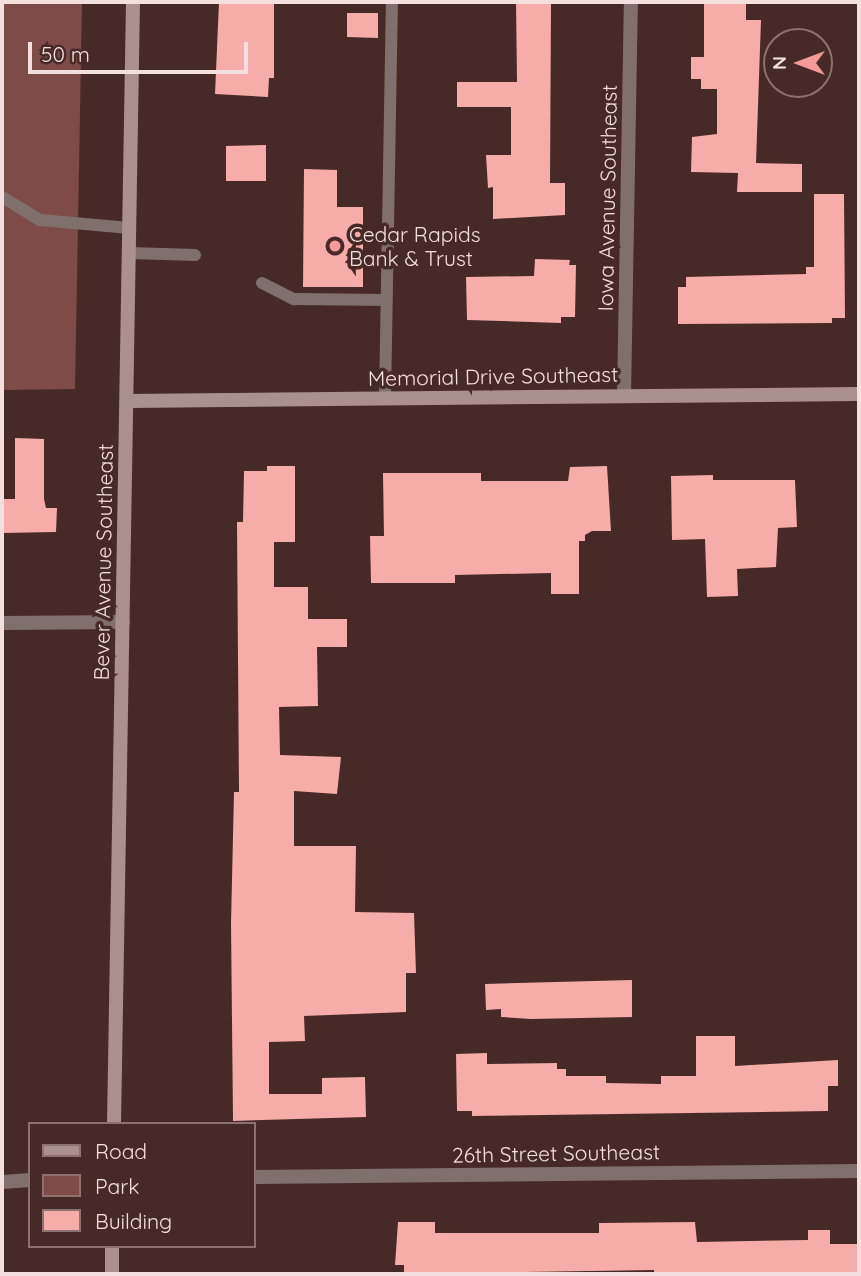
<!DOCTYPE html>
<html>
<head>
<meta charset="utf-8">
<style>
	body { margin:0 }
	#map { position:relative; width:861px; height:1276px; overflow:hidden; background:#472a28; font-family:Quicksand,sans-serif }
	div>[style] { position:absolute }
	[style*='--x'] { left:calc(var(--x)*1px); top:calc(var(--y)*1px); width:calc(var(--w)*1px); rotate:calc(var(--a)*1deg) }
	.green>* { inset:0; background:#7e4b48 }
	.building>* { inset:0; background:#f6aca8 }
	.lane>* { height:12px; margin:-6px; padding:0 6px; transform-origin:6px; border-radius:6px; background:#7f706e }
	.street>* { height:14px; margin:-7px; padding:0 7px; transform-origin:7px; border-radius:7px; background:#7f706e }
	.secondary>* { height:14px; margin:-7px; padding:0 7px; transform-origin:7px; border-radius:7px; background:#aa918f }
	.dots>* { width:19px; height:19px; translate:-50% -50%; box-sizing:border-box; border:4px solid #472a28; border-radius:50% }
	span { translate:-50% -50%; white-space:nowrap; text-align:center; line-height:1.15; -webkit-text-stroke:7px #472a28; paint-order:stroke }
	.street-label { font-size:21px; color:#f3dfdd }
	.poi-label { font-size:21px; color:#f3dfdd }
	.left { translate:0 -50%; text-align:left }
	.frame { position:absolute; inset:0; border:4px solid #f3dfdd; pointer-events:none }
	.legend { position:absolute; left:28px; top:1122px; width:228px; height:126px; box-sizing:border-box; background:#472a28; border:2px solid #8c7270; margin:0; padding:9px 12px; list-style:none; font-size:21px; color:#f3dfdd }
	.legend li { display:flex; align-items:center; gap:14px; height:35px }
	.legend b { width:35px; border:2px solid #8c7270 }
	.north { position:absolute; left:763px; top:28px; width:70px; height:70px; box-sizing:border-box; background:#472a28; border:2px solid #8c7270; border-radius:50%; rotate:270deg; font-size:19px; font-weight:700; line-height:28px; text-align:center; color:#f3dfdd }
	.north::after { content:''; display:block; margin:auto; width:24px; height:32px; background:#f59b97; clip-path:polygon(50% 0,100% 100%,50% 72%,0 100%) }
	.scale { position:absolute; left:28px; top:42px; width:220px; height:32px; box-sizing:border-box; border:4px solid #f3dfdd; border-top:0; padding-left:9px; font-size:21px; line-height:24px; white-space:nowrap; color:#f3dfdd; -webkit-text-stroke:5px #472a28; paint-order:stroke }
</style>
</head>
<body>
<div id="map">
	<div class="green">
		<div style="clip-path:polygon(2px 2px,82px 2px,75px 389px,2px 390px)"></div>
	</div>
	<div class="building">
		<div style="clip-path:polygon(219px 2px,274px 2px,274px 78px,269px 78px,268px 97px,215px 94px)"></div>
		<div style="clip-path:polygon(516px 2px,551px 2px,550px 183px,565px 183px,565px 215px,493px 219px,493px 187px,488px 188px,486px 155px,511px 155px,511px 107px,457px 107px,457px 82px,517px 82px)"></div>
		<div style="clip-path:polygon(704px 2px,746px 2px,746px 20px,761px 20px,756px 163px,802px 164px,802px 192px,737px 192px,738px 173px,691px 172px,692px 137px,717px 134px,717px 89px,701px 89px,701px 79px,691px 79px,691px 57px,704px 57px)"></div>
		<div style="clip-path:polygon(347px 13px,378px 13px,378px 38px,347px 37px)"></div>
		<div style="clip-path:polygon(266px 145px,266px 181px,226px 181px,226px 146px)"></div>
		<div style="clip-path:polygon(304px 169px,337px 170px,337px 207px,363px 207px,363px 287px,303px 287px)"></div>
		<div style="clip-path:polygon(814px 194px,844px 194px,845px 318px,832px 318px,832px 323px,678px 324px,678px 287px,686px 287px,686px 277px,806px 274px,806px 267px,814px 267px)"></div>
		<div style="clip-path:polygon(535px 259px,570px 260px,569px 265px,576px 265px,575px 317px,561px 317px,561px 323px,467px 320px,466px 277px,534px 276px)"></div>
		<div style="clip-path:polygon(15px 438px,44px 439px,44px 499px,46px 508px,57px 508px,56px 532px,2px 533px,2px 499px,15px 499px)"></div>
		<div style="clip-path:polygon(267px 466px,295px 466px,295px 542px,274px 542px,274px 587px,308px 587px,308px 619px,347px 619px,347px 647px,317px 647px,318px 706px,279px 707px,280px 755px,341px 757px,337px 794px,294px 791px,294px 846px,356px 846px,355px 912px,414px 913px,416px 973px,406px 973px,406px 1012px,304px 1016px,305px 1041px,269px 1042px,269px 1094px,322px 1094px,322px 1078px,365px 1077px,366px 1117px,233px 1121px,231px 923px,234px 792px,239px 792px,237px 522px,243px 522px,244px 471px,267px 471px)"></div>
		<div style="clip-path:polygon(607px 466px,611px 531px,592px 531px,585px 535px,585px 541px,579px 541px,579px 594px,551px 594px,551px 573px,455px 575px,455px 583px,371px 583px,370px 536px,384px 536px,383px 473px,481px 473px,481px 481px,568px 481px,570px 467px)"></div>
		<div style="clip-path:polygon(713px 475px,713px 480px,795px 480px,797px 527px,778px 528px,776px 567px,737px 569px,738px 596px,707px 597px,705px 539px,672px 540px,671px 476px)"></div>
		<div style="clip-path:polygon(632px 980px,632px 1017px,531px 1019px,501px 1017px,501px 1009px,486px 1010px,485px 984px)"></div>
		<div style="clip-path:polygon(696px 1036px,735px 1036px,735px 1066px,838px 1060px,838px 1086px,828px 1086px,828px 1111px,472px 1116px,472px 1111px,457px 1111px,456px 1054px,487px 1053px,487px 1064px,557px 1063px,557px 1069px,566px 1069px,566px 1076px,606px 1076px,606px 1083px,661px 1084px,661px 1076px,696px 1076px)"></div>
		<div style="clip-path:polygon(398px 1222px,435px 1222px,435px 1233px,599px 1233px,599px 1223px,695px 1222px,697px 1242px,808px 1240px,808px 1230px,830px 1230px,830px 1244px,859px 1244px,859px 1274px,654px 1274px,654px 1270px,404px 1274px,404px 1265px,395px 1265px)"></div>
	</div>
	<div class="lane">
		<div style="--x:2;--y:197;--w:44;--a:31.2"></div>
		<div style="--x:40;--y:220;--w:90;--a:5.1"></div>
		<div style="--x:130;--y:253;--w:65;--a:1.8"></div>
		<div style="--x:262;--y:283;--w:36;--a:27"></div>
		<div style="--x:294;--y:299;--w:92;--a:0.6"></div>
		<div style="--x:385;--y:398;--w:396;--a:-89"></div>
	</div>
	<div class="street">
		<div style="--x:624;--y:396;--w:394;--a:-89"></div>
		<div style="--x:2;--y:623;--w:121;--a:-0.5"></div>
		<div style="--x:254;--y:1177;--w:605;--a:-0.57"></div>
		<div style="--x:2;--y:1182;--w:28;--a:-4"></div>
	</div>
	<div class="secondary">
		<div style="--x:127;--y:401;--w:732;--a:-0.55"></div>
		<div style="--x:114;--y:1124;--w:1122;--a:-89.03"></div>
		<div style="--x:112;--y:1274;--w:28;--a:-90"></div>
	</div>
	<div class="dots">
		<div style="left:335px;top:246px;background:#f59b97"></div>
	</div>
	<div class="street-label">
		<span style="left:607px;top:198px;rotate:-89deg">Iowa Avenue Southeast</span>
		<span style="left:493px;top:376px;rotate:-1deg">Memorial Drive Southeast</span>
		<span style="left:103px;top:562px;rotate:-89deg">Bever Avenue Southeast</span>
		<span style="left:556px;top:1153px;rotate:-1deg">26th Street Southeast</span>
	</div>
	<div class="poi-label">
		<span class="left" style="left:349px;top:246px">Cedar Rapids<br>Bank &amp; Trust</span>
	</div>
	<div class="frame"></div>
	<ul class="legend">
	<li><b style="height:9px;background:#aa918f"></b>Road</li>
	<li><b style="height:19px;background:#7e4b48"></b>Park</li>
	<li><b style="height:19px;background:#f6aca8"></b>Building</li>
	</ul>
	<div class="north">N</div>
	<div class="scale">50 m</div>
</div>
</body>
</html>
